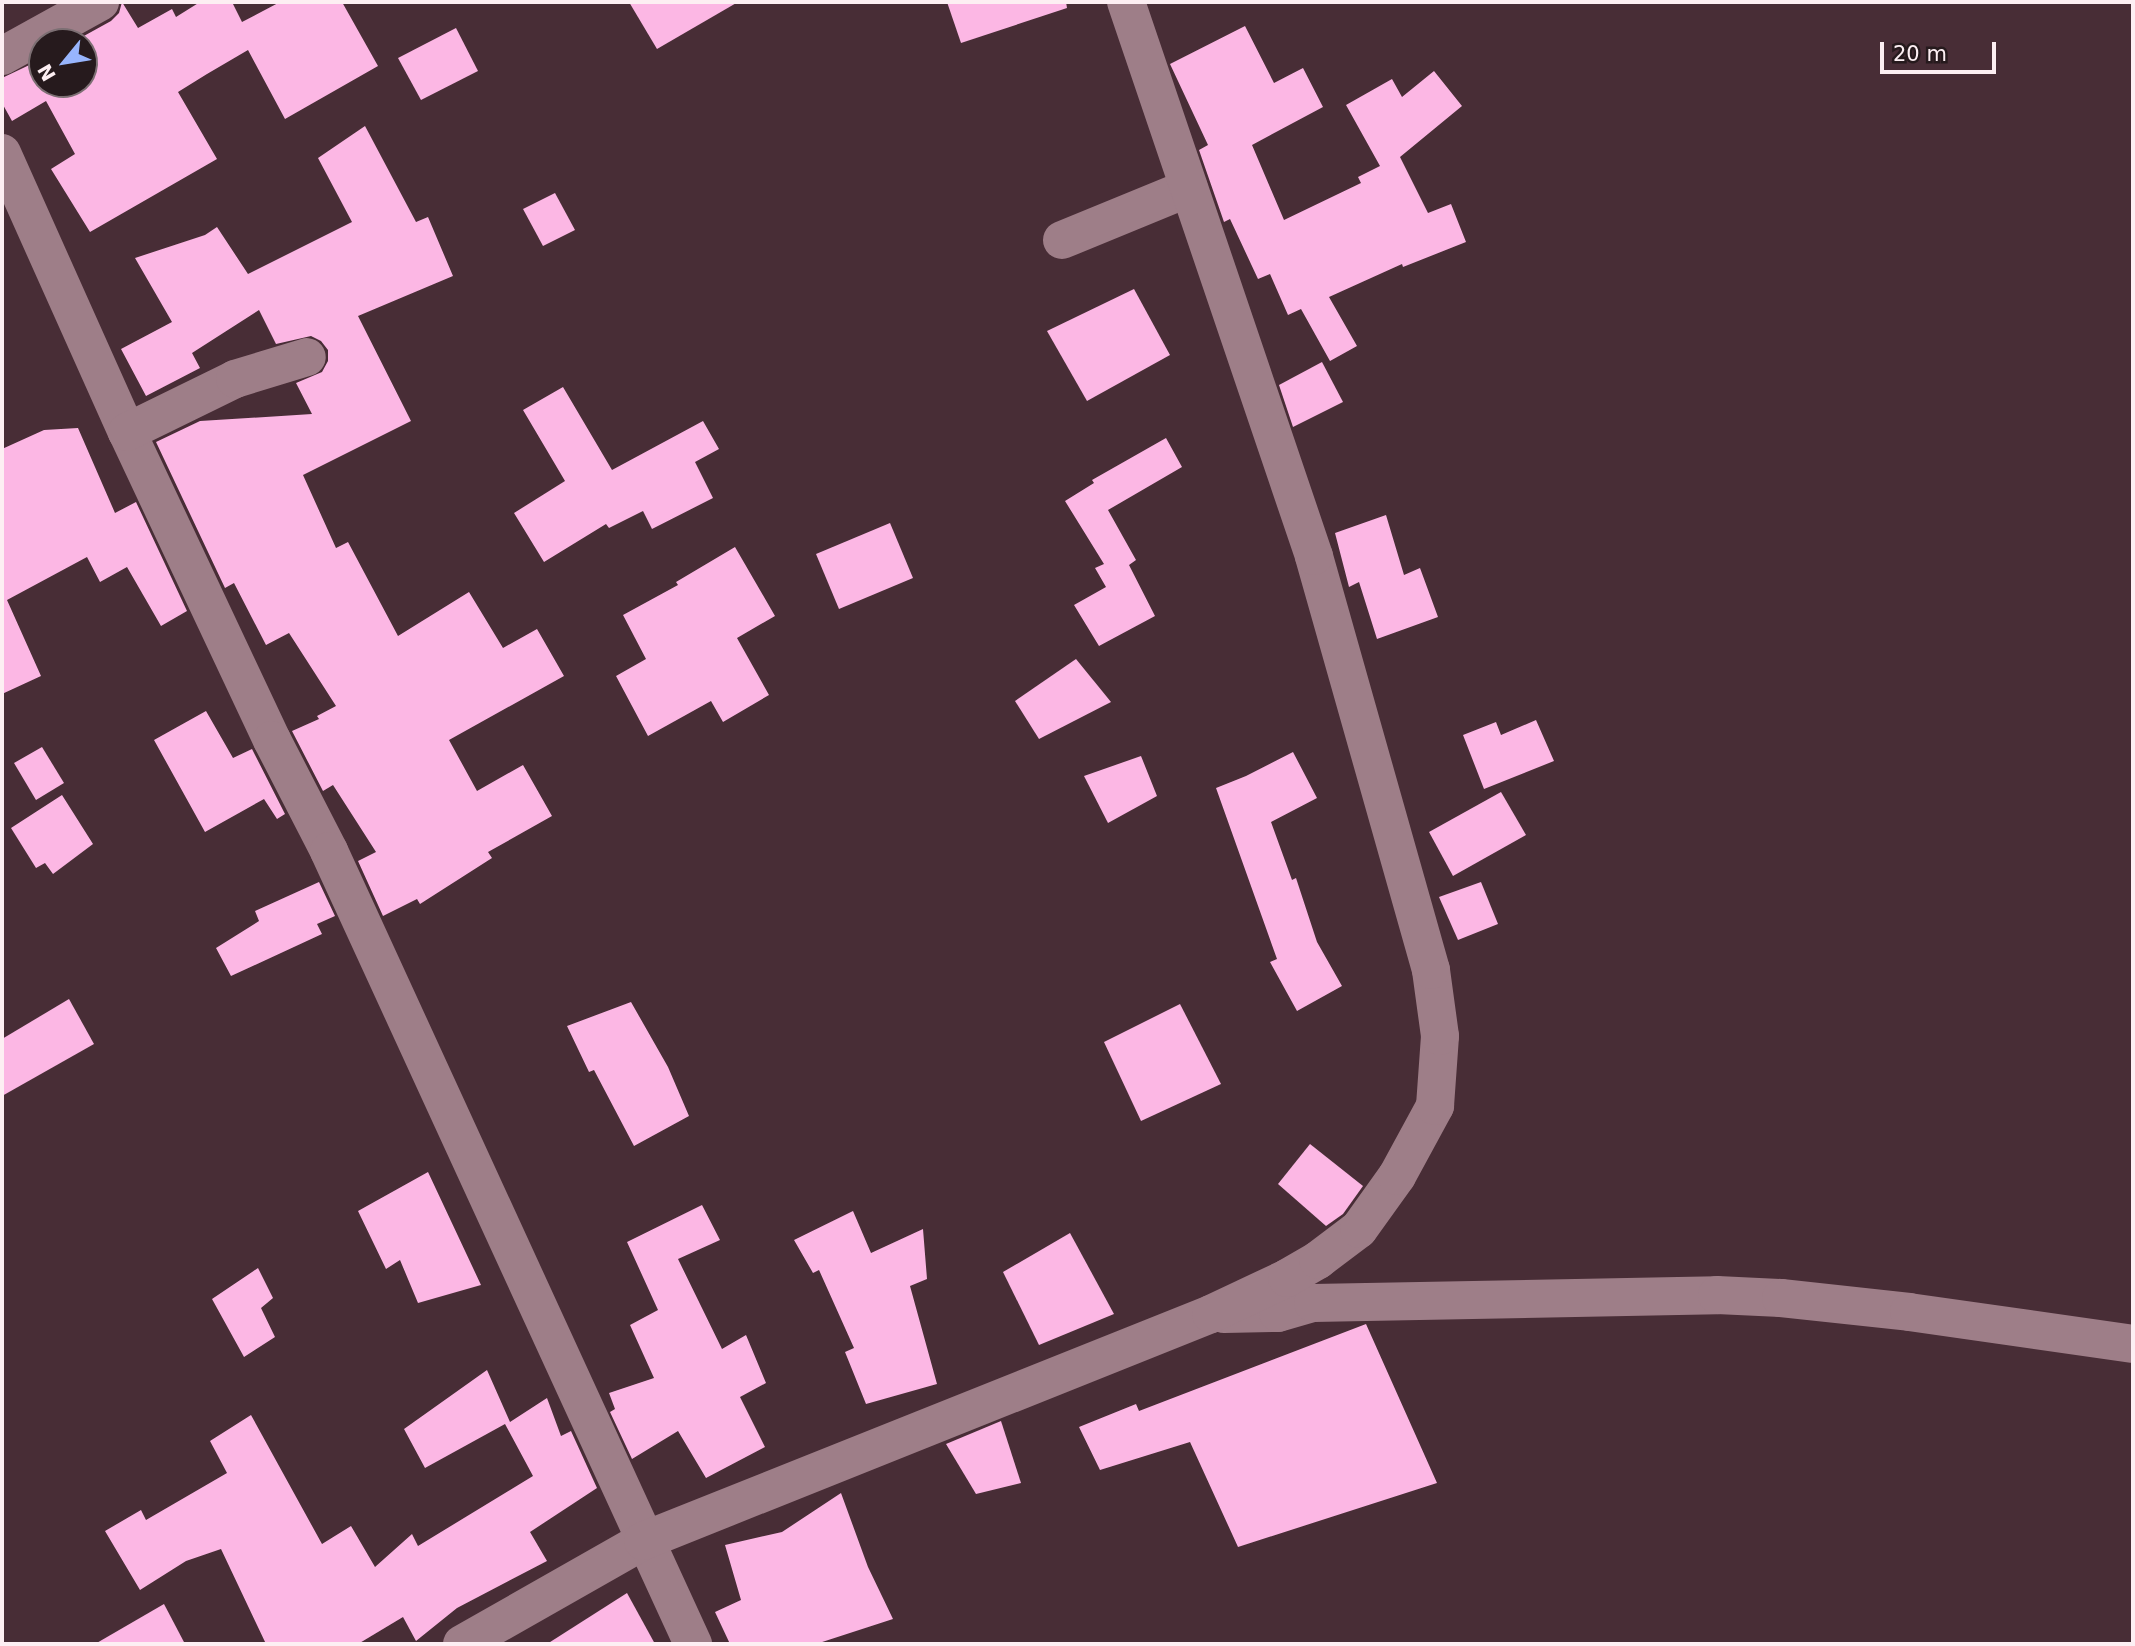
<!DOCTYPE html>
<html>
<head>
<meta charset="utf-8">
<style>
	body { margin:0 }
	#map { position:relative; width:2135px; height:1646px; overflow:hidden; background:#482d36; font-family:"DejaVu Sans",sans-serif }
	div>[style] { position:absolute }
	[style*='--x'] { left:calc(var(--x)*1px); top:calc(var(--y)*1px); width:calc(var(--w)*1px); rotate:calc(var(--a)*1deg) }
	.building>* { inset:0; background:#fcb7e4 }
	.minor>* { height:38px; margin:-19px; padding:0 19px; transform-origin:19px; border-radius:19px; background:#9e7e88 }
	span { translate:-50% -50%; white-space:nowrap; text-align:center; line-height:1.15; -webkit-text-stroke:7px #261a1d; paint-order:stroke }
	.frame { position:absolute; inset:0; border:4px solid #fdeff3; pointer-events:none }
	.north { position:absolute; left:28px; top:28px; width:70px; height:70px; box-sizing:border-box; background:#261a1d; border:2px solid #7c6f73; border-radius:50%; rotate:240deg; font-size:19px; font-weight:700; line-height:28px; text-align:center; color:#fdeff3 }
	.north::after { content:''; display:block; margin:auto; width:24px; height:32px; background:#98b5fd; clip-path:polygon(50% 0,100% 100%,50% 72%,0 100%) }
	.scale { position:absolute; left:1880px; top:42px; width:116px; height:32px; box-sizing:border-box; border:4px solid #fdeff3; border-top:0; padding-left:9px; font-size:21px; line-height:24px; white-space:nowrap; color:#fdeff3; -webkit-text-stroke:5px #261a1d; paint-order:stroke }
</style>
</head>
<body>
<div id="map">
	<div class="building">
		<div style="clip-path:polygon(122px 2px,138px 28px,172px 9px,176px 17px,200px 2px,232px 2px,242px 22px,280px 2px,342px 2px,378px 66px,285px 119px,248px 50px,207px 74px,178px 92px,217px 159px,90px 232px,51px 169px,75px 154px,46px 101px,12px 121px,2px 103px,2px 78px,42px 59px,42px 84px,84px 84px,84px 42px,73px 42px,111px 21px,119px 13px)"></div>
		<div style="clip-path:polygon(629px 2px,738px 2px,657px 49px)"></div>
		<div style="clip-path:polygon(947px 2px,1066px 2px,1067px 8px,961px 43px)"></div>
		<div style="clip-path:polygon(1245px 26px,1274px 83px,1303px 68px,1323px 107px,1252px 145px,1284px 220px,1361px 183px,1358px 177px,1380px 166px,1346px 105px,1392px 79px,1402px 97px,1434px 71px,1462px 106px,1400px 157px,1428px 213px,1451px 204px,1466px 242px,1403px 267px,1402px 264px,1329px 297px,1357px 346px,1330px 361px,1301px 309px,1288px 315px,1270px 274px,1258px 279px,1230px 219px,1224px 222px,1199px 150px,1208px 145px,1170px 64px)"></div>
		<div style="clip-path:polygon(456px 28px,478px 71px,421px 100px,398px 58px)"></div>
		<div style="clip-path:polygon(365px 126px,416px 222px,428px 217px,453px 276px,358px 316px,411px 421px,303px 475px,336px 548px,348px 542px,398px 636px,469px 592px,503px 648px,537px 629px,564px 676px,449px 740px,477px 791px,523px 765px,552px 816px,488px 852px,492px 858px,420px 904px,417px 899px,383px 916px,358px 861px,376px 852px,333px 785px,323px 791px,292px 731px,319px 719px,317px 716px,336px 706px,289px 633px,266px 645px,234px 583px,225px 588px,156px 442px,200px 421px,312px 414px,296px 383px,322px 372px,328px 361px,328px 350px,321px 341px,311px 336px,276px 344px,259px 310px,192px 353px,200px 368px,146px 396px,121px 349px,172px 322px,135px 258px,205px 235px,217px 227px,248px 274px,352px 222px,318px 158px)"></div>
		<div style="clip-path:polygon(555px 193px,575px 230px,543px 246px,523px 209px)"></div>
		<div style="clip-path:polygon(1134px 289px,1170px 355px,1087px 401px,1047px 331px)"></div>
		<div style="clip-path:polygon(1322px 362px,1343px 402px,1293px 427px,1279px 385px)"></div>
		<div style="clip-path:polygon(563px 387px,612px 470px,703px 421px,719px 449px,695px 462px,713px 498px,652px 529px,643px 511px,609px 528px,606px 524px,544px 562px,514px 513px,565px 481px,523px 410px)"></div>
		<div style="clip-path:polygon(78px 428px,115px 513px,136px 502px,187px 611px,161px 626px,127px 567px,100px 582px,87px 557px,7px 600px,41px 676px,2px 694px,2px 449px,44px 430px)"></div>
		<div style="clip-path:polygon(1166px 438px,1182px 467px,1108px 510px,1136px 560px,1129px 565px,1155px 616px,1099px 646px,1074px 605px,1106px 587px,1095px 568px,1104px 564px,1065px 501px,1094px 483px,1092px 480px)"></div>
		<div style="clip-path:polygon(1386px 515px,1404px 575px,1420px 568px,1438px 617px,1377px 639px,1359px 582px,1349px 587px,1335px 533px)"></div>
		<div style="clip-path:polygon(890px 523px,913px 578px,839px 609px,816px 554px)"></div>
		<div style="clip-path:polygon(735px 547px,775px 616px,737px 638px,769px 695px,723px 722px,711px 701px,648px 736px,616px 676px,646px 659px,623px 615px,678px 585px,676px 582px)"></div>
		<div style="clip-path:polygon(1076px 659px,1111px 702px,1039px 739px,1015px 701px)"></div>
		<div style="clip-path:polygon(206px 711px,233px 758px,252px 749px,285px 814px,277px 819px,264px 799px,205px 832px,154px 740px)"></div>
		<div style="clip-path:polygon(1536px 720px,1554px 761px,1484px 789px,1463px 735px,1496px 722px,1501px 735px)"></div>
		<div style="clip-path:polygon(42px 747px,64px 783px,36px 800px,14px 763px)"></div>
		<div style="clip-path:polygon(1293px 752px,1317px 798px,1271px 822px,1292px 880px,1296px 878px,1317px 942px,1342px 986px,1297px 1011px,1270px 962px,1277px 959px,1216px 788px,1246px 776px)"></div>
		<div style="clip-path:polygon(1141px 756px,1157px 796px,1108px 823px,1084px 776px)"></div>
		<div style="clip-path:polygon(1501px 792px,1526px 835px,1453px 876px,1429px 832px)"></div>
		<div style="clip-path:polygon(62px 795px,93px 844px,53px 874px,45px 863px,36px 868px,11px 828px)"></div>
		<div style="clip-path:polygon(319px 882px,335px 916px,317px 924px,322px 934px,231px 976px,216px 948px,259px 921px,255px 911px)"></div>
		<div style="clip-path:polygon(1481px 882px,1498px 924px,1458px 940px,1439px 897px)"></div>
		<div style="clip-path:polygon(69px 999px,94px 1044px,2px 1096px,2px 1039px)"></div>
		<div style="clip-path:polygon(631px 1002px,668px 1067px,689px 1116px,634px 1146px,594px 1070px,589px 1072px,567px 1026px)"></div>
		<div style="clip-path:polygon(1180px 1004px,1221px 1084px,1141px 1121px,1104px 1042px)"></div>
		<div style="clip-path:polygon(1310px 1144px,1363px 1186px,1343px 1214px,1326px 1226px,1278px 1184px)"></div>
		<div style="clip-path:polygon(428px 1172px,481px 1285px,418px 1303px,400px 1260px,386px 1269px,358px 1211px)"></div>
		<div style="clip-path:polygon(702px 1205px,720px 1240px,678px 1259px,722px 1349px,746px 1335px,766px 1383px,740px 1397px,765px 1447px,706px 1478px,678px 1431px,632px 1459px,610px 1412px,615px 1409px,609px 1393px,654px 1378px,630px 1325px,658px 1310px,627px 1242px)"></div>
		<div style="clip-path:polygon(853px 1211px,871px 1253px,923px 1229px,927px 1279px,910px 1286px,937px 1384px,866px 1404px,845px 1352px,854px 1348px,819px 1270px,813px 1273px,794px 1240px)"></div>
		<div style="clip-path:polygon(1070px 1233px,1114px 1314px,1039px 1345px,1003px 1272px)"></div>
		<div style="clip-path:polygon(258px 1268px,273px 1298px,261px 1308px,275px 1337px,244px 1357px,212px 1299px)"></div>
		<div style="clip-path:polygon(1366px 1324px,1437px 1483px,1238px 1547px,1190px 1442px,1100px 1470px,1079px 1427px,1136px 1404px,1139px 1411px)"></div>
		<div style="clip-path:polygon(487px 1370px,510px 1422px,547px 1398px,561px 1436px,571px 1431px,597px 1488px,530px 1532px,547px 1561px,457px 1608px,416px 1641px,403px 1617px,358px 1644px,266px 1644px,221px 1549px,186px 1561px,140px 1590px,105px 1531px,141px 1510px,146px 1520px,227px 1473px,210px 1441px,251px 1415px,322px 1544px,351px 1526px,375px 1567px,412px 1534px,418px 1546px,533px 1476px,505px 1424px,425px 1468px,404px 1429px)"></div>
		<div style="clip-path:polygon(1001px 1421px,1021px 1483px,976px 1494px,946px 1444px)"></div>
		<div style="clip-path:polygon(841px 1493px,868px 1567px,893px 1619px,816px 1644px,730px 1644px,715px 1612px,741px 1600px,725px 1545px,782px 1532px)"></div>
		<div style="clip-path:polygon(627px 1593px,655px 1644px,547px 1644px)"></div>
		<div style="clip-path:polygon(164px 1604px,185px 1644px,95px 1644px)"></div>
	</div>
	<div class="minor">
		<div style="--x:2;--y:56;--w:112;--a:-28.9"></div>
		<div style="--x:2;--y:153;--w:306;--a:65.9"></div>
		<div style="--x:127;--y:432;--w:340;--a:64.8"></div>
		<div style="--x:272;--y:740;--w:125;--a:62.8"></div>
		<div style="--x:329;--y:851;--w:873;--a:65.34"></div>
		<div style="--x:1062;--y:240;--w:137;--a:-22.3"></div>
		<div style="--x:127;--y:432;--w:120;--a:-26.1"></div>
		<div style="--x:235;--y:379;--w:75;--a:-17"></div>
		<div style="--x:1224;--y:1314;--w:54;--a:-1.1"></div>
		<div style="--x:1278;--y:1313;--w:36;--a:-16"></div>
		<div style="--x:1313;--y:1303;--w:404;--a:-1.1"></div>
		<div style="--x:1717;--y:1295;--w:64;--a:2.7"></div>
		<div style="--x:1781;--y:1298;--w:129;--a:6.2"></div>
		<div style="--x:1909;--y:1312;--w:226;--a:8.1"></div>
		<div style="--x:462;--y:1644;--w:208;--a:-29.6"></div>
		<div style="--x:643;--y:1541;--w:612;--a:-21.78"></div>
		<div style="--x:1211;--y:1314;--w:84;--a:-25.3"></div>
		<div style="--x:1287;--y:1278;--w:36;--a:-30"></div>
		<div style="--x:1318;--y:1260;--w:51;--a:-37.1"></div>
		<div style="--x:1359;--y:1229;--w:65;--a:-54.4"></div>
		<div style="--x:1397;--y:1176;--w:80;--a:-61.5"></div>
		<div style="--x:1435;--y:1106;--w:70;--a:-85.9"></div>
		<div style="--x:1440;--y:1036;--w:67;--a:-97.8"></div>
		<div style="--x:1431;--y:970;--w:430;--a:-105.8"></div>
		<div style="--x:1314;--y:556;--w:585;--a:-108.74"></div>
	</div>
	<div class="frame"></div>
	<div class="north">N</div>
	<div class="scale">20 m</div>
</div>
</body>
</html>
